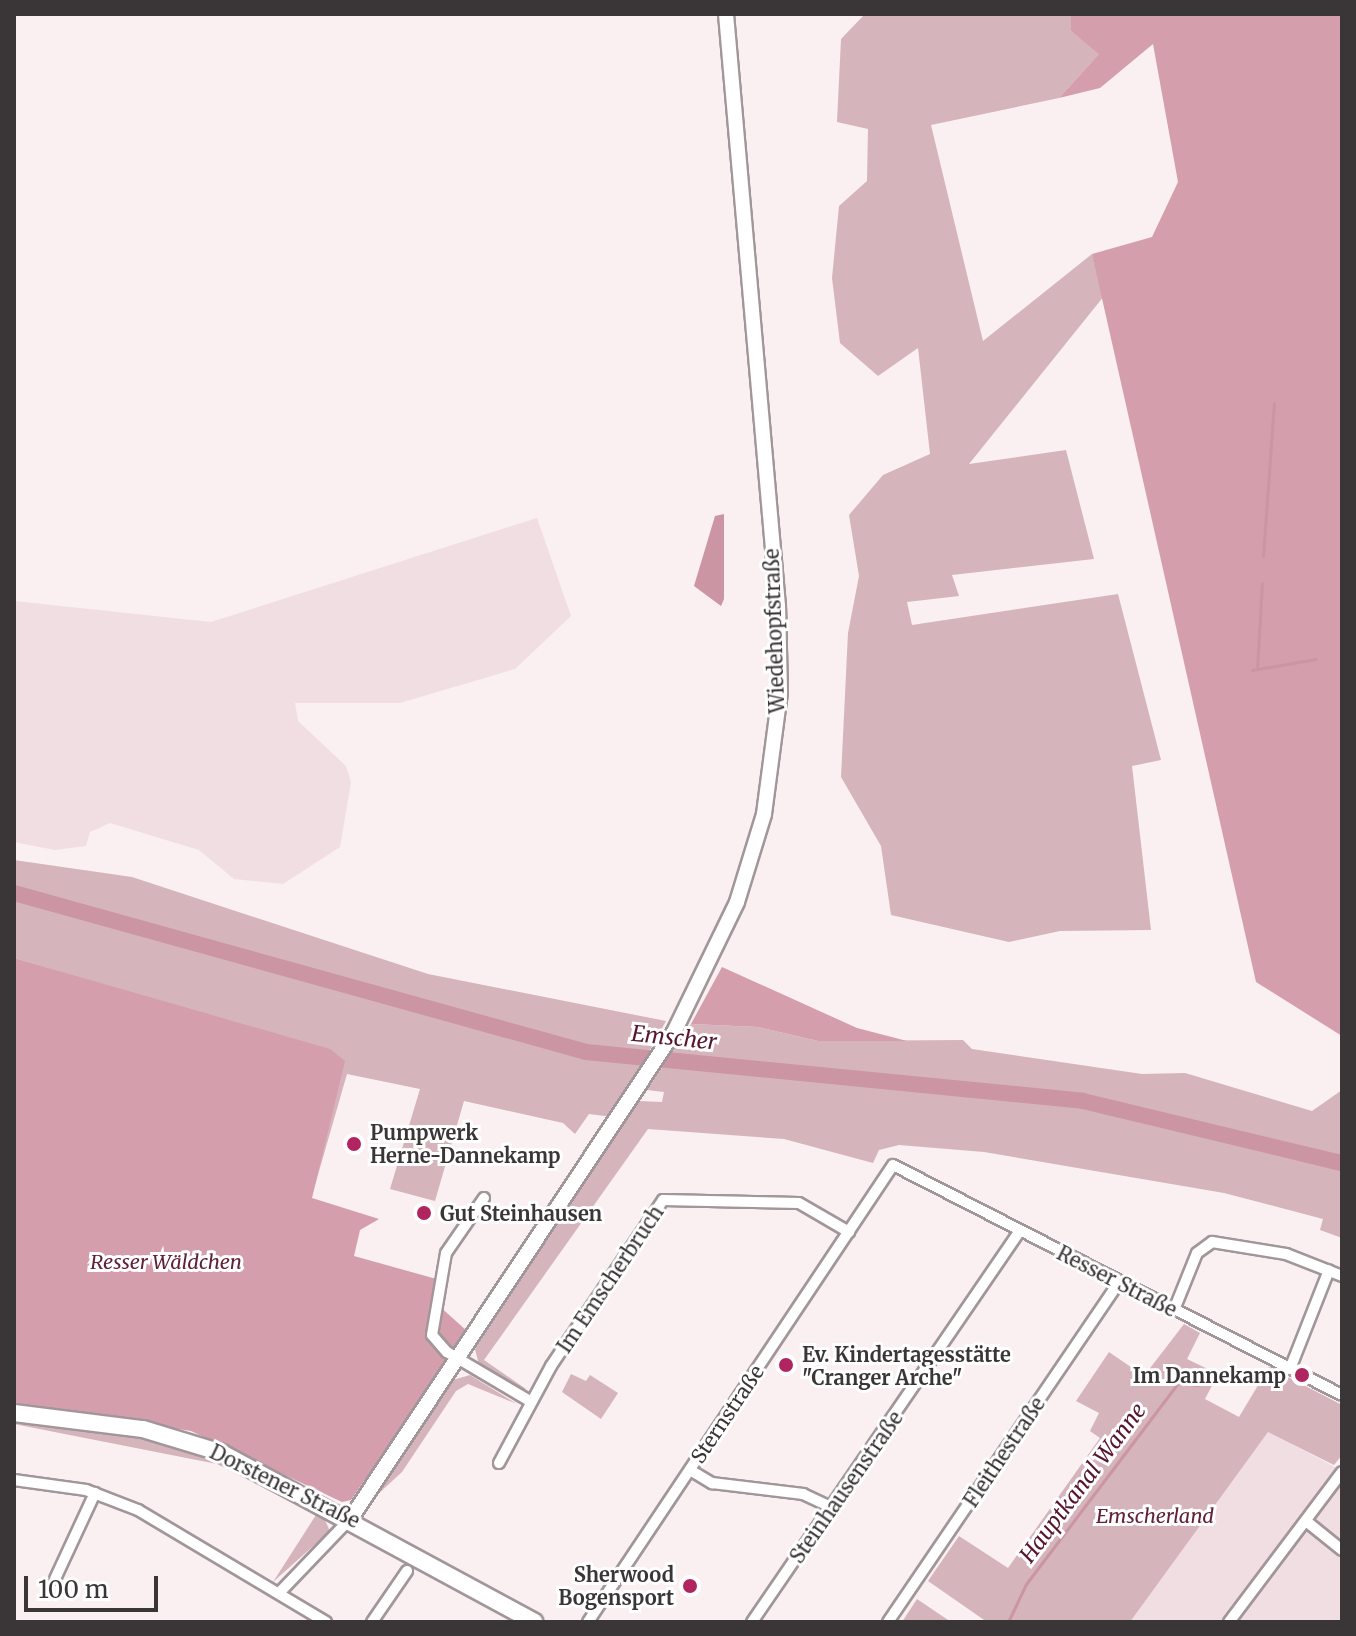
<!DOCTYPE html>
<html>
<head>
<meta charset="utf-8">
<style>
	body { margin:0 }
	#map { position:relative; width:1356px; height:1636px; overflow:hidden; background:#faeff1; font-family:Merriweather,serif }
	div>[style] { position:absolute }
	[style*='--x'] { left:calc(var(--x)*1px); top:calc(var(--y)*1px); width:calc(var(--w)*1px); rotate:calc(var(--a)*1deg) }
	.built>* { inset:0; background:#f1dee3 }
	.green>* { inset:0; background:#d6b4bc }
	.forest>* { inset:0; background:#d49eac }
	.water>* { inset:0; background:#cb95a3 }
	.stream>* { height:3px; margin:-1.5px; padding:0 1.5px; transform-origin:1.5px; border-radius:1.5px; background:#cb95a3 }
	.river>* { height:16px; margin:-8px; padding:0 8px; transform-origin:8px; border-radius:8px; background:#cb95a3 }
	.roads { filter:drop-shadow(2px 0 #a19699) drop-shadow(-2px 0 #a19699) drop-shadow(0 2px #a19699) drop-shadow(0 -2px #a19699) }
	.street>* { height:10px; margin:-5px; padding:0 5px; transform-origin:5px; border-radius:5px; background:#fff }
	.secondary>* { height:14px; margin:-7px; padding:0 7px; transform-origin:7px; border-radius:7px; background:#fff }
	.primary>* { height:16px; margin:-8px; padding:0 8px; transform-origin:8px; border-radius:8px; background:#fff }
	.dots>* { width:22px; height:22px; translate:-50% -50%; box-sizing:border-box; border:4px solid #fff; border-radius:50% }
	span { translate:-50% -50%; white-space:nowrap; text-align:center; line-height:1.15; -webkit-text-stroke:6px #fff; paint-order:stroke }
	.street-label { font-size:20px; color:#3a3637 }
	.poi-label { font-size:20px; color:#3a3637; font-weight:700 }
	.left { translate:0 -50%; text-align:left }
	.right { translate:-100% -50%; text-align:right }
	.park-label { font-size:20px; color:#632139; font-style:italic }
	.water-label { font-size:22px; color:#57162f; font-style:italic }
	.frame { position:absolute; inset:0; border:16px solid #3a3637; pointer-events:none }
	.scale { position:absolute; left:24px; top:1576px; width:134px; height:36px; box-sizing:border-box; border:4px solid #3a3637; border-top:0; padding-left:10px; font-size:24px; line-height:28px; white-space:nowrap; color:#3a3637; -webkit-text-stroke:6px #fff; paint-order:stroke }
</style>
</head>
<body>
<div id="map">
	<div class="built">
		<div style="clip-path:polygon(537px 518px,571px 616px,515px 669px,400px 703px,295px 703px,298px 721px,346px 766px,351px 782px,340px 847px,283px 884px,234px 879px,199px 850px,110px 823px,90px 832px,86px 846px,55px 850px,14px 842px,14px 601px,211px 622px)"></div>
		<div style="clip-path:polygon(1268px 1431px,1342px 1471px,1342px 1622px,1130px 1622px)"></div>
	</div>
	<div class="green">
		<div style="clip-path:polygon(865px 14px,1071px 14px,1071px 31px,1100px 53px,1059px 98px,931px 125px,983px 341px,1092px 254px,1104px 296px,969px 464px,1066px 450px,1094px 559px,952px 575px,959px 596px,907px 602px,912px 625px,1118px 594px,1161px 760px,1132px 766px,1151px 930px,1060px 931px,1009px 942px,891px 915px,881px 846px,841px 777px,848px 633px,859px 576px,849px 515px,883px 475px,930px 454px,918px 348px,878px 376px,840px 343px,832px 278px,839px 206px,867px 181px,868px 129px,837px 122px,841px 39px)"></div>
		<div style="clip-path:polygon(14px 860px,132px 877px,428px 974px,666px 1021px,613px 1117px,589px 1114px,575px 1134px,563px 1123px,464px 1101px,435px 1201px,390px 1189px,420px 1089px,347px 1074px,311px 1199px,332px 1207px,319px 1257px,430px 1297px,424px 1336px,431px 1360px,346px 1497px,222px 1437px,130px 1412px,14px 1399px,14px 963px,334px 1052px,14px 958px)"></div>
		<div style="clip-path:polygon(691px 1024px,758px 1027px,818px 1041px,963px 1040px,972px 1049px,1142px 1074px,1185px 1073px,1312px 1111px,1342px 1090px,1342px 1238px,1320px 1230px,1323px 1219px,1224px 1193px,984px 1152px,899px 1145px,879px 1150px,873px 1163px,784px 1139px,648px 1129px,484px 1360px,526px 1389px,520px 1389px,479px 1365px,475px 1349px,634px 1109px,639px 1101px,662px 1102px,664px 1092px,647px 1090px)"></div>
		<div style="clip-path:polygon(1184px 1324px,1200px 1333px,1187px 1359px,1218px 1374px,1205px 1399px,1239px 1417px,1269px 1367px,1342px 1405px,1342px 1455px,1334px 1465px,1268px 1432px,1130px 1622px,987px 1622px,928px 1581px,959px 1536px,1008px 1568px,1100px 1438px,1090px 1431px,1099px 1413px,1076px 1401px,1109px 1352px,1144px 1376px)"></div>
		<div style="clip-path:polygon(571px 1374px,586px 1381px,590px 1375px,618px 1393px,601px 1419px,562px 1392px)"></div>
		<div style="clip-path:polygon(470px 1375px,517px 1404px,468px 1384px,456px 1391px,402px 1472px,377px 1495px,453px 1380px)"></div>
		<div style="clip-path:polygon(14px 1418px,159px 1438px,205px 1453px,323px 1516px,330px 1531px,273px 1582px,316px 1515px,217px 1464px,14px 1424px)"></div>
		<div style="clip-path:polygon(917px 1599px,951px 1622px,902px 1622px)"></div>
	</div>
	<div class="forest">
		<div style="clip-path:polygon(1071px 14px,1342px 14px,1342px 1036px,1256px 982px,1092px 254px,1152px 237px,1178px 182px,1153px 44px,1100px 88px,1059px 98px,1099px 54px,1071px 31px)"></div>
		<div style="clip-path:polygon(14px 958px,330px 1049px,345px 1061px,312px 1198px,379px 1219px,360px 1230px,354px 1256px,440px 1280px,438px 1305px,467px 1331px,351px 1500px,342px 1502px,191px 1431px,14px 1403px)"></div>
		<div style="clip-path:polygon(722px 967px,857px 1028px,907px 1041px,818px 1041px,758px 1027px,691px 1024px)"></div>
	</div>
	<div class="water">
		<div style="clip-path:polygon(724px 514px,724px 599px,721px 606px,694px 586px,715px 516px)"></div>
	</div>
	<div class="stream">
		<div style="--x:1263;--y:556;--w:153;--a:-85.9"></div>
		<div style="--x:1257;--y:669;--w:86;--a:-86.7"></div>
		<div style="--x:1252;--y:670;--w:65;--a:-9.8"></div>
		<div style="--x:1008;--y:1622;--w:42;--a:-64.7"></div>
		<div style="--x:1026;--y:1584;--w:252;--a:-52.9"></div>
		<div style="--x:1178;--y:1383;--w:20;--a:6"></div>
	</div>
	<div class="river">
		<div style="--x:14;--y:893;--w:594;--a:15.53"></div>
		<div style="--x:586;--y:1052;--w:499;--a:5.6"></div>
		<div style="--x:1083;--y:1101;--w:266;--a:13.5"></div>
	</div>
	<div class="roads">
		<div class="street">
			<div style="--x:484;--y:1198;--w:67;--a:124.6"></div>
			<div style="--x:446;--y:1253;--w:83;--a:99.7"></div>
			<div style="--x:432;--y:1335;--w:23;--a:49"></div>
			<div style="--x:447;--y:1352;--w:96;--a:30.6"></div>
			<div style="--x:1174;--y:1310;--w:61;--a:-68"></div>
			<div style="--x:1197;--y:1253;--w:19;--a:-36"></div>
			<div style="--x:1212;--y:1242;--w:75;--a:9.2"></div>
			<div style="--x:1286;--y:1254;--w:60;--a:21.4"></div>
			<div style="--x:1290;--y:1369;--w:106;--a:-68.5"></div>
			<div style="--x:499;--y:1463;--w:110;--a:-61.8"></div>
			<div style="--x:551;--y:1366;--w:200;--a:-56"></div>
			<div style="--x:663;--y:1200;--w:136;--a:1.3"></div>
			<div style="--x:799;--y:1203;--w:58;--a:30.1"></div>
			<div style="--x:690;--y:1470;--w:26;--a:31"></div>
			<div style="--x:712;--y:1483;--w:92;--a:6.9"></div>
			<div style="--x:803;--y:1494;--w:33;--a:25"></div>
			<div style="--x:14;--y:1480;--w:73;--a:7.9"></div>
			<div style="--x:86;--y:1490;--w:56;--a:21"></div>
			<div style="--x:138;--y:1510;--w:219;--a:30.8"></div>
			<div style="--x:1306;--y:1521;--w:46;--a:38.9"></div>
			<div style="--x:55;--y:1579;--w:95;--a:-65.1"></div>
			<div style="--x:280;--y:1592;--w:101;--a:-46.2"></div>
			<div style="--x:372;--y:1622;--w:62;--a:-55.5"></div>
			<div style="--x:588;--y:1622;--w:549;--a:-56.28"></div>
			<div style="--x:893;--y:1165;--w:504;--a:27.12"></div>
			<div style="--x:752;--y:1622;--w:474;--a:-55.6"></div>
			<div style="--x:888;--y:1622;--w:411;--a:-55.8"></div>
			<div style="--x:1229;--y:1622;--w:188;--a:-53"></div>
		</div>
		<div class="secondary">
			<div style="--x:351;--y:1518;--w:584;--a:-56.39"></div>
			<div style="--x:674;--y:1032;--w:144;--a:-64.1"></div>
			<div style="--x:737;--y:902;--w:92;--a:-72.9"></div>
			<div style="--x:764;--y:814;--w:123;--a:-82.5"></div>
			<div style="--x:780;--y:692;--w:86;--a:-91.3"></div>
			<div style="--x:778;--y:606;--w:594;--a:-95.02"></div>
		</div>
		<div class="primary">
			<div style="--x:14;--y:1413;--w:130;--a:7.1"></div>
			<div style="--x:143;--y:1429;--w:83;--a:16.9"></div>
			<div style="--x:222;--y:1453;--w:355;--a:28.4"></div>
		</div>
	</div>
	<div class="dots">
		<div style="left:354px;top:1144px;background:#b0245f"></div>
		<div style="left:424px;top:1213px;background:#b0245f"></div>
		<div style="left:786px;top:1365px;background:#b0245f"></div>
		<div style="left:1302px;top:1375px;background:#b0245f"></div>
		<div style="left:690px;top:1586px;background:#b0245f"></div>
	</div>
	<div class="street-label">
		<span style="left:774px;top:631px;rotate:-92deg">Wiedehopfstraße</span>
		<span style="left:610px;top:1279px;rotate:-56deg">Im Emscherbruch</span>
		<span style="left:1117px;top:1281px;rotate:27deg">Resser Straße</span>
		<span style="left:727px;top:1414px;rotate:-56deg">Sternstraße</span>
		<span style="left:1004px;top:1452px;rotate:-56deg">Fleithestraße</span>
		<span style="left:285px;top:1486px;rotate:26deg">Dorstener Straße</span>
		<span style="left:846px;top:1487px;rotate:-55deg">Steinhausenstraße</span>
	</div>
	<div class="poi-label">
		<span class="left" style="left:370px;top:1144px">Pumpwerk<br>Herne-Dannekamp</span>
		<span class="left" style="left:440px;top:1213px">Gut Steinhausen</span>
		<span class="left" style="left:802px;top:1366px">Ev. Kindertagesstätte<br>"Cranger Arche"</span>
		<span class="right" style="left:1286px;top:1375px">Im Dannekamp</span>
		<span class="right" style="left:674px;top:1586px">Sherwood<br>Bogensport</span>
	</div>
	<div class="park-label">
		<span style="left:166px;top:1261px">Resser Wäldchen</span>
		<span style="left:1155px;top:1515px">Emscherland</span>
	</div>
	<div class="water-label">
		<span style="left:674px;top:1038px;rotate:6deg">Emscher</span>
		<span style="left:1083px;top:1483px;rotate:-53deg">Hauptkanal Wanne</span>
	</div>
	<div class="frame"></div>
	<div class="scale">100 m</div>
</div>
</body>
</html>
